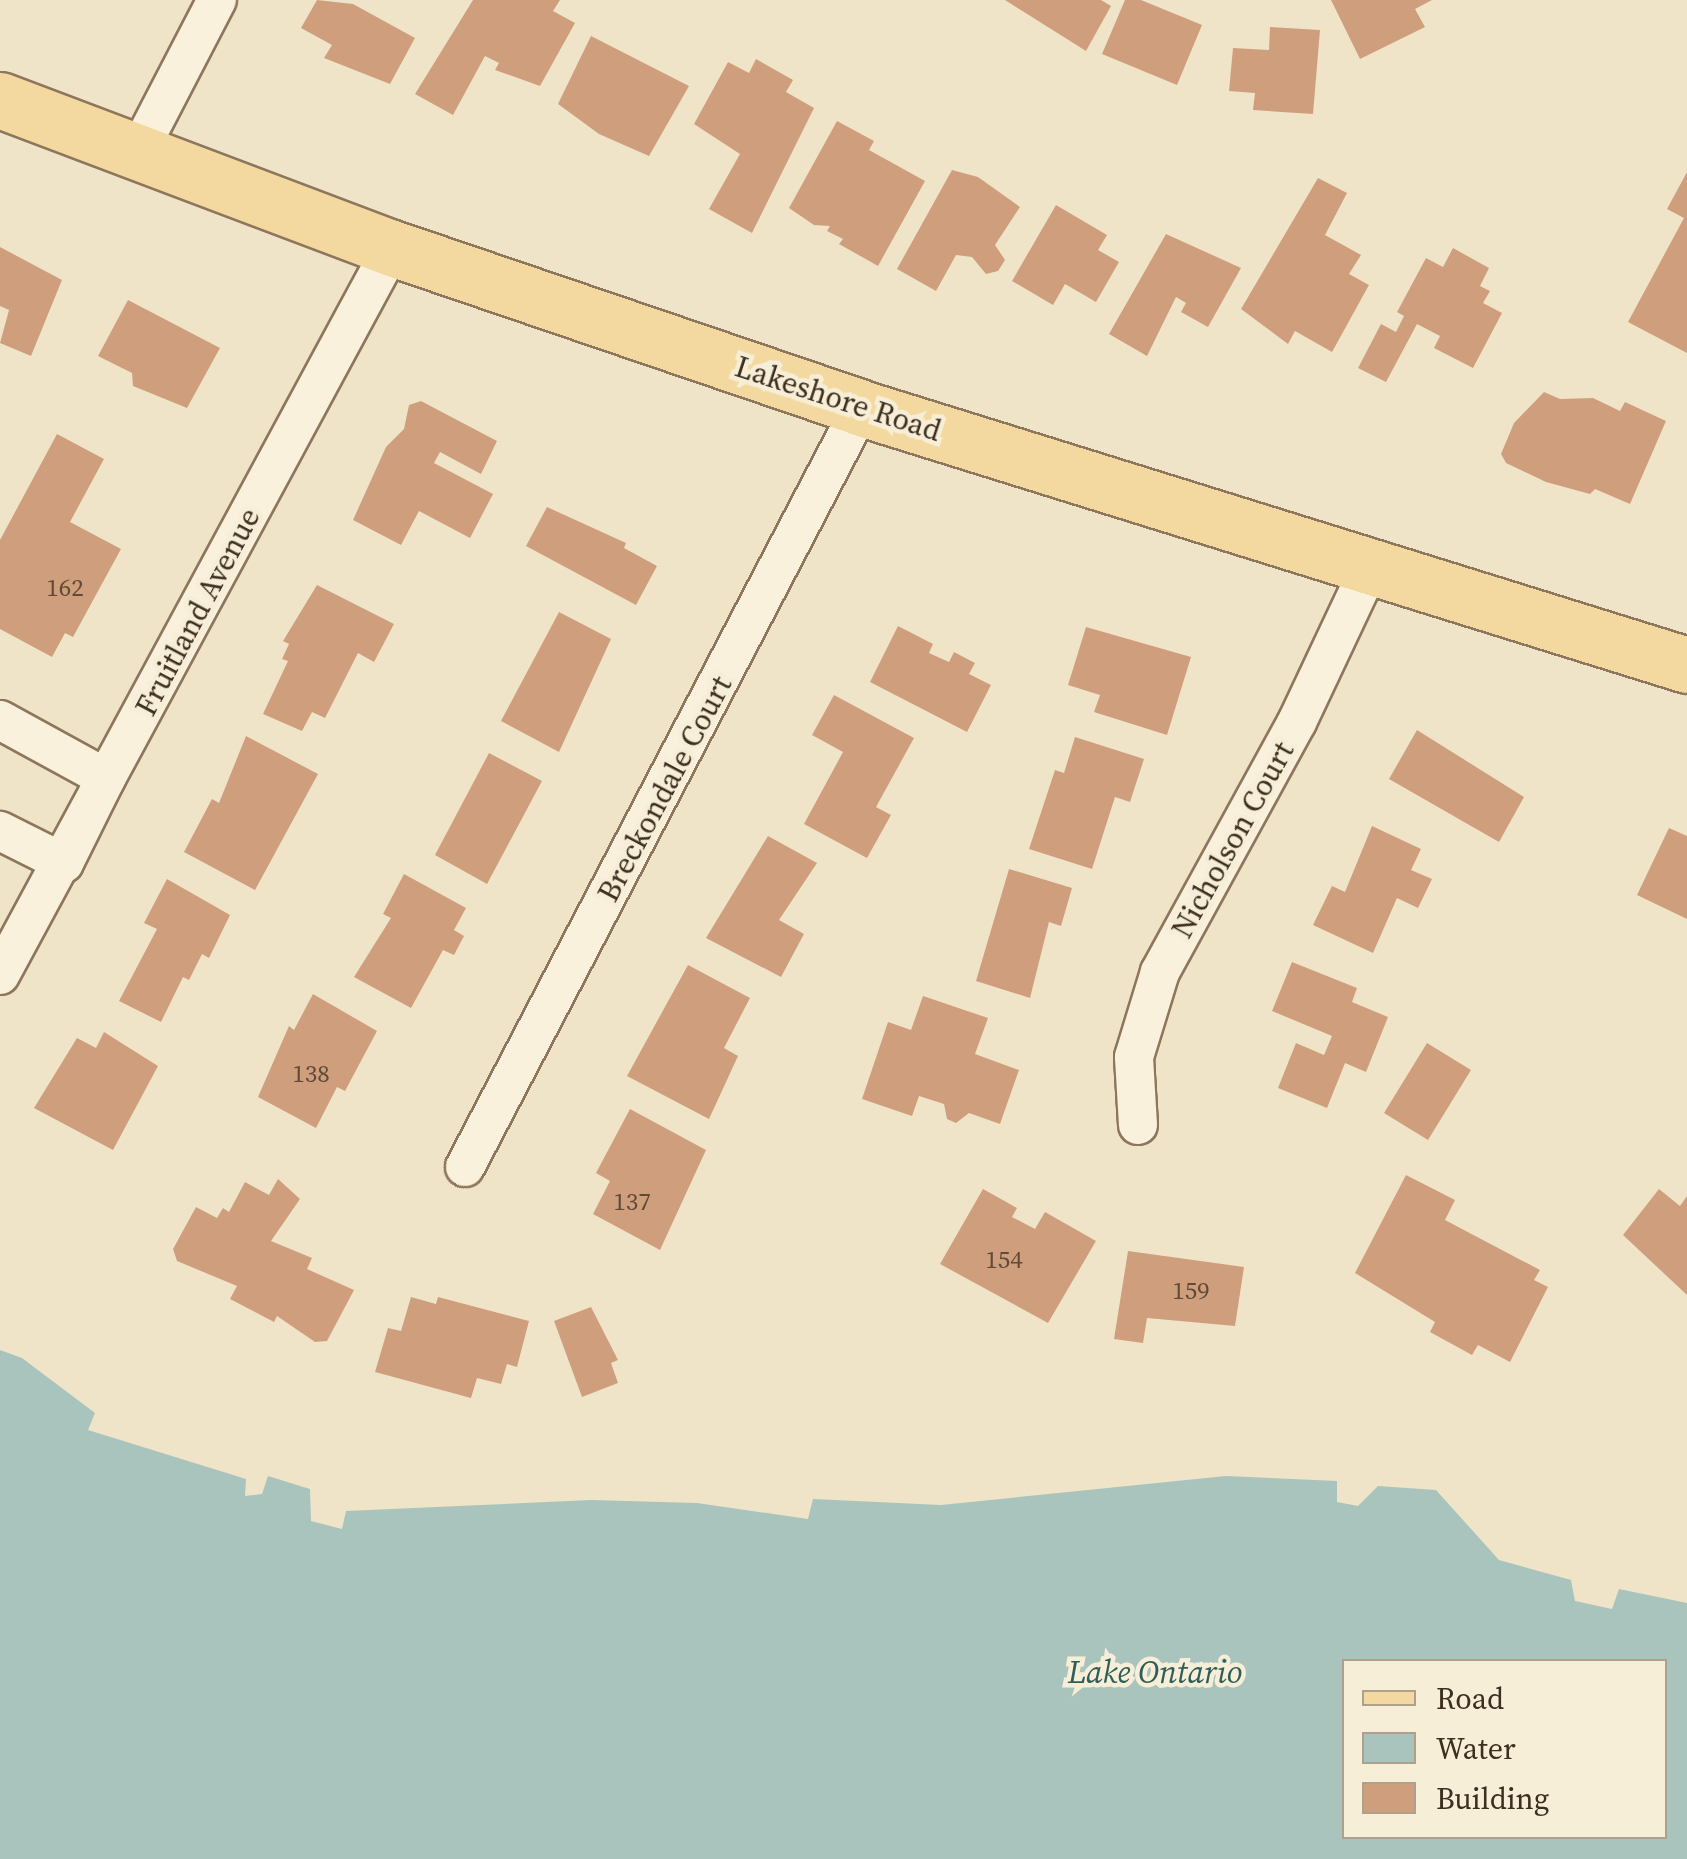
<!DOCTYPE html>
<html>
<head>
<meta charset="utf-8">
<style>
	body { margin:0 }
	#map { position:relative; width:1687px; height:1859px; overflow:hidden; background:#f0e4c8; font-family:"Source Serif 4",serif }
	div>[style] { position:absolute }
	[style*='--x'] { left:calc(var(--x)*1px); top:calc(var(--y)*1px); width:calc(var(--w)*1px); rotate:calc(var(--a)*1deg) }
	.water>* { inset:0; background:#a9c4bc }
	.building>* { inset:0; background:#cf9f7d }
	.roads { filter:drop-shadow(2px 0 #8d765c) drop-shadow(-2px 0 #8d765c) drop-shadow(0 2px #8d765c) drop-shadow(0 -2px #8d765c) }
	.minor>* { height:38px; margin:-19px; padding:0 19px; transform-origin:19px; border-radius:19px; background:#faf1dc }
	.primary>* { height:55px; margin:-27.5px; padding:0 27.5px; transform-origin:27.5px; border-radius:27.5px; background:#f3d9a0 }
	span { translate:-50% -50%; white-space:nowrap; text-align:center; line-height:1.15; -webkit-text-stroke:9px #f7eed8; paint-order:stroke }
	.number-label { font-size:25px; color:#624a37 }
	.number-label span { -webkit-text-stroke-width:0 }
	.street-label { font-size:30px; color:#3d2e20 }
	.water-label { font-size:32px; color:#2f5d5a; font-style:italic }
	.legend { position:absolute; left:1342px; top:1659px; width:325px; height:180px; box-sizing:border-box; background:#f7eed8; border:2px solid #ada18e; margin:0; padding:12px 18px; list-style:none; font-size:30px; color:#3d2e20 }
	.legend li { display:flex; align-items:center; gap:20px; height:50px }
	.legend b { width:50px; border:2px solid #ada18e }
</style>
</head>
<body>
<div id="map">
	<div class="water">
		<div style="clip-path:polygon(evenodd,0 1350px,22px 1358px,95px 1413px,88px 1430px,246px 1479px,245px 1496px,262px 1494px,268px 1476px,310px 1489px,311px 1521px,342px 1529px,346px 1511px,591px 1500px,697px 1503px,808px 1519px,813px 1499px,941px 1505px,1226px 1476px,1337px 1481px,1337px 1502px,1358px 1506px,1378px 1486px,1436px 1490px,1499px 1560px,1571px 1580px,1575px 1601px,1612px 1609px,1619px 1589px,1687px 1603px,1687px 1859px,0 1859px,0 1350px,1344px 1662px,1664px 1662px,1664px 1836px,1344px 1836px,1344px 1662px)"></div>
	</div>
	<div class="building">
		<div style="clip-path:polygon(317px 0,353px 4px,415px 38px,390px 84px,324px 58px,332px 45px,301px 28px)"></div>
		<div style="clip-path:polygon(473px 0,560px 0,553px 11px,575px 23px,540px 86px,495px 70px,499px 63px,485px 56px,453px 115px,415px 94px)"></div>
		<div style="clip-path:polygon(1005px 0,1101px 0,1111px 6px,1086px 51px)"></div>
		<div style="clip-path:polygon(1125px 0,1141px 0,1202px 25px,1177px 85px,1102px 54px)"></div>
		<div style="clip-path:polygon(1331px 0,1432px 0,1415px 9px,1425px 27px,1360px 59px)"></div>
		<div style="clip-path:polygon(1270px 27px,1320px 30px,1313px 114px,1253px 110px,1255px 93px,1229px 91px,1233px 48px,1269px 50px)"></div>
		<div style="clip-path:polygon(591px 36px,689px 86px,649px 156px,599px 134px,558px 104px)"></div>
		<div style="clip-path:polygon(756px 59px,793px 80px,786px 92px,814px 108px,752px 233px,709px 209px,740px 154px,694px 124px,728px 62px,749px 73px)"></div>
		<div style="clip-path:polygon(837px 121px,874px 141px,869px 150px,925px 181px,878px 266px,839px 244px,843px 239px,827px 231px,830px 226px,814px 225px,789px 208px)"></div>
		<div style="clip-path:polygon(952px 170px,978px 177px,1020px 207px,995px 245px,1005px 260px,998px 271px,986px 274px,972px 257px,956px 255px,936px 291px,897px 269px)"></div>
		<div style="clip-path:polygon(1687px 172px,1687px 353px,1628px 322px,1684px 218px,1667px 209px)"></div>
		<div style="clip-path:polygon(1318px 178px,1347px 193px,1325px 235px,1361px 255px,1349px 274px,1369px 285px,1332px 352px,1295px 331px,1288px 344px,1241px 309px)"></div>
		<div style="clip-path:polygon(1056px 205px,1107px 235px,1098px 250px,1119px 262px,1096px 302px,1065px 284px,1053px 305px,1012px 281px)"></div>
		<div style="clip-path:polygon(1166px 234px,1241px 268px,1208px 327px,1181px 312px,1186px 303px,1176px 297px,1147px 356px,1109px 334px)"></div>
		<div style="clip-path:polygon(0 247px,62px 280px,31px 356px,0 343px,9px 310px,0 306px)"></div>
		<div style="clip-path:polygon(1453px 248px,1489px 268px,1480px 286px,1490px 291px,1483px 303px,1502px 313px,1473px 368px,1434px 348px,1440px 336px,1417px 324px,1386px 382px,1358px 368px,1381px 324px,1396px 332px,1404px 316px,1397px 312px,1426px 258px,1443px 267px)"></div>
		<div style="clip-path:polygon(128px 300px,220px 348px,187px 408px,133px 386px,132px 373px,98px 356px)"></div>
		<div style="clip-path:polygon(1544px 392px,1560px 399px,1593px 398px,1620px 411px,1625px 402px,1666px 421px,1630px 504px,1595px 489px,1590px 494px,1546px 482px,1506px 463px,1501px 454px,1514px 423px)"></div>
		<div style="clip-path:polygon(421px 401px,497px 441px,481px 474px,440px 452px,434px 463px,493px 494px,470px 538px,419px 511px,401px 545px,353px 520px,386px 447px,404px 429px,409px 405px)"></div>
		<div style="clip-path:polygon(57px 434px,104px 459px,70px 522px,121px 549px,73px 637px,65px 633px,52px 657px,0 629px,0 540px)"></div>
		<div style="clip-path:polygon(547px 507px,626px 543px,624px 548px,657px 566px,636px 605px,526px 546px)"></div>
		<div style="clip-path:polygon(317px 585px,394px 624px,374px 662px,358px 653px,325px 718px,312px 712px,302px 731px,263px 714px,288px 661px,282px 659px,289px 644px,283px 641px)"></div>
		<div style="clip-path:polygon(559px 612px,611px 639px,559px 752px,501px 721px)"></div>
		<div style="clip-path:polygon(898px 626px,933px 644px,929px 653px,949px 662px,954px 652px,975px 663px,969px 674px,991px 685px,967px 732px,870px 682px)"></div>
		<div style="clip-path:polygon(1086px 627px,1191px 657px,1167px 735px,1094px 712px,1100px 695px,1068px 685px)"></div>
		<div style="clip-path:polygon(834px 695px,914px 738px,876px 807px,891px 815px,867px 858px,804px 824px,843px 752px,812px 735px)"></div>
		<div style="clip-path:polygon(1417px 730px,1524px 797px,1499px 842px,1389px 779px)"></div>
		<div style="clip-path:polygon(246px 736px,318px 774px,255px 890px,184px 852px,212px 799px,219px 803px)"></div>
		<div style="clip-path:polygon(1075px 737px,1144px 759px,1130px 802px,1115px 797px,1092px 869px,1029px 849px,1055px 770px,1064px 773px)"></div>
		<div style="clip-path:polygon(489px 753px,542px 781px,487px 884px,435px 855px)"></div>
		<div style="clip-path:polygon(1372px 826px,1421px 849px,1411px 870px,1432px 879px,1418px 908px,1397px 898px,1373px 953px,1313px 925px,1332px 886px,1345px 892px)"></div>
		<div style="clip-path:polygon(1669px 828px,1687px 836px,1687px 919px,1637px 895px)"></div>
		<div style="clip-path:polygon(768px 836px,817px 863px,779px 920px,804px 934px,781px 977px,706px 938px)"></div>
		<div style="clip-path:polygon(1009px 869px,1072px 888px,1061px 926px,1049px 922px,1030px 998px,976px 981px)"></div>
		<div style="clip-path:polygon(404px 874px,466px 908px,454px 930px,464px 936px,454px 955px,443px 950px,411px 1008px,354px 977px,391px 918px,383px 914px)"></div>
		<div style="clip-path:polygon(167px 879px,230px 915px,209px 958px,202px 954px,189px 980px,183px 977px,161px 1022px,119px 1001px,157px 929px,144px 923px)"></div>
		<div style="clip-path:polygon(1292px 962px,1357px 988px,1352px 1002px,1388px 1017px,1366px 1072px,1345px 1063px,1327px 1108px,1278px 1088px,1296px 1043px,1324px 1055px,1332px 1036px,1272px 1011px)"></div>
		<div style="clip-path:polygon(688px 965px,750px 998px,724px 1048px,738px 1056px,709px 1119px,627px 1076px)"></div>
		<div style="clip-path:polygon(313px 994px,377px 1031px,345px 1091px,337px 1087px,316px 1128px,258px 1097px,289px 1026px,294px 1030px)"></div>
		<div style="clip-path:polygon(923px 996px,988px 1018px,975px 1054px,1019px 1070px,1000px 1124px,969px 1113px,956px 1123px,947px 1119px,944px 1104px,919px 1096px,912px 1116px,862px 1099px,888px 1022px,911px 1030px)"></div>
		<div style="clip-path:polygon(104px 1032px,158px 1066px,113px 1150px,34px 1108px,77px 1038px,96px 1048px)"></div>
		<div style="clip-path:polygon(1427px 1043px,1471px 1070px,1428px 1140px,1384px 1113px)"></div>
		<div style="clip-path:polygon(630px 1109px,706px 1150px,660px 1250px,593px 1214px,610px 1181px,596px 1173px)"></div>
		<div style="clip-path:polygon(1406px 1175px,1455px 1200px,1445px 1220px,1540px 1270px,1534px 1280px,1548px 1287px,1510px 1362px,1478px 1345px,1472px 1355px,1430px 1332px,1435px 1322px,1355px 1273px)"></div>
		<div style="clip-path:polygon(278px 1179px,300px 1199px,271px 1241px,312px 1258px,307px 1269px,354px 1290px,327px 1341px,315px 1342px,277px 1316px,274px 1322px,230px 1299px,237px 1286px,177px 1261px,173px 1249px,196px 1207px,217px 1218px,223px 1208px,229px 1212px,245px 1182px,269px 1195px)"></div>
		<div style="clip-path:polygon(983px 1189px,1017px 1208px,1012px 1217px,1035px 1229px,1045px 1212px,1096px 1241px,1048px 1323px,940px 1264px)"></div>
		<div style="clip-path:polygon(1659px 1189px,1680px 1206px,1687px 1196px,1687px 1295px,1623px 1235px)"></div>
		<div style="clip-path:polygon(1128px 1251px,1244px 1267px,1235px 1326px,1147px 1318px,1143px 1343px,1114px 1339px)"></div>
		<div style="clip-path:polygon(411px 1297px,436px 1304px,438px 1297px,529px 1321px,517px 1367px,507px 1364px,501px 1384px,477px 1378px,471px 1398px,375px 1372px,388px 1328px,401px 1331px)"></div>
		<div style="clip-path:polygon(591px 1307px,618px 1360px,611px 1363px,618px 1383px,582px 1397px,554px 1321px)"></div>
	</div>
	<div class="roads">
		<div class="minor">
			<div style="--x:136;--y:156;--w:176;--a:-62.6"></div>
			<div style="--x:0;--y:720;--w:121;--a:28.7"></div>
			<div style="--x:106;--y:778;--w:95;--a:116.3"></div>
			<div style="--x:64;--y:863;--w:72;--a:-153.4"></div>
			<div style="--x:0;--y:975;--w:826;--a:-61.67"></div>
			<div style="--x:1138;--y:1125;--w:68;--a:-93.4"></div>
			<div style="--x:1134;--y:1057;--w:89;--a:-73"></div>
			<div style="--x:1160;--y:972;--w:285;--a:-61.3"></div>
			<div style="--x:1297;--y:722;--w:174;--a:-64.8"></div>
			<div style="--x:465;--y:1167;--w:856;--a:-62.45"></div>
		</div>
		<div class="primary">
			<div style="--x:0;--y:100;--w:419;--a:20.7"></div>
			<div style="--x:392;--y:248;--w:496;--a:18.8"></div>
			<div style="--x:861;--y:408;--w:865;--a:17.28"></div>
		</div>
	</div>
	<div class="number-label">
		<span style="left:65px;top:587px">162</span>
		<span style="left:311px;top:1073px">138</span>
		<span style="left:632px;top:1201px">137</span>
		<span style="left:1004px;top:1259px">154</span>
		<span style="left:1191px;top:1290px">159</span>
	</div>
	<div class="street-label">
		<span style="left:838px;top:399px;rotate:18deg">Lakeshore Road</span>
		<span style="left:198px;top:612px;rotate:-62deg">Fruitland Avenue</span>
		<span style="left:665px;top:789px;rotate:-62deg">Breckondale Court</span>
		<span style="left:1233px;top:840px;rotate:-61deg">Nicholson Court</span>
	</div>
	<div class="water-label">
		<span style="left:1155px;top:1672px">Lake Ontario</span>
	</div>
	<ul class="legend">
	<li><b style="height:12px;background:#f3d9a0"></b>Road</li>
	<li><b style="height:28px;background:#a9c4bc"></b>Water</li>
	<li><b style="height:28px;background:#cf9f7d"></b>Building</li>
	</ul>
</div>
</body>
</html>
